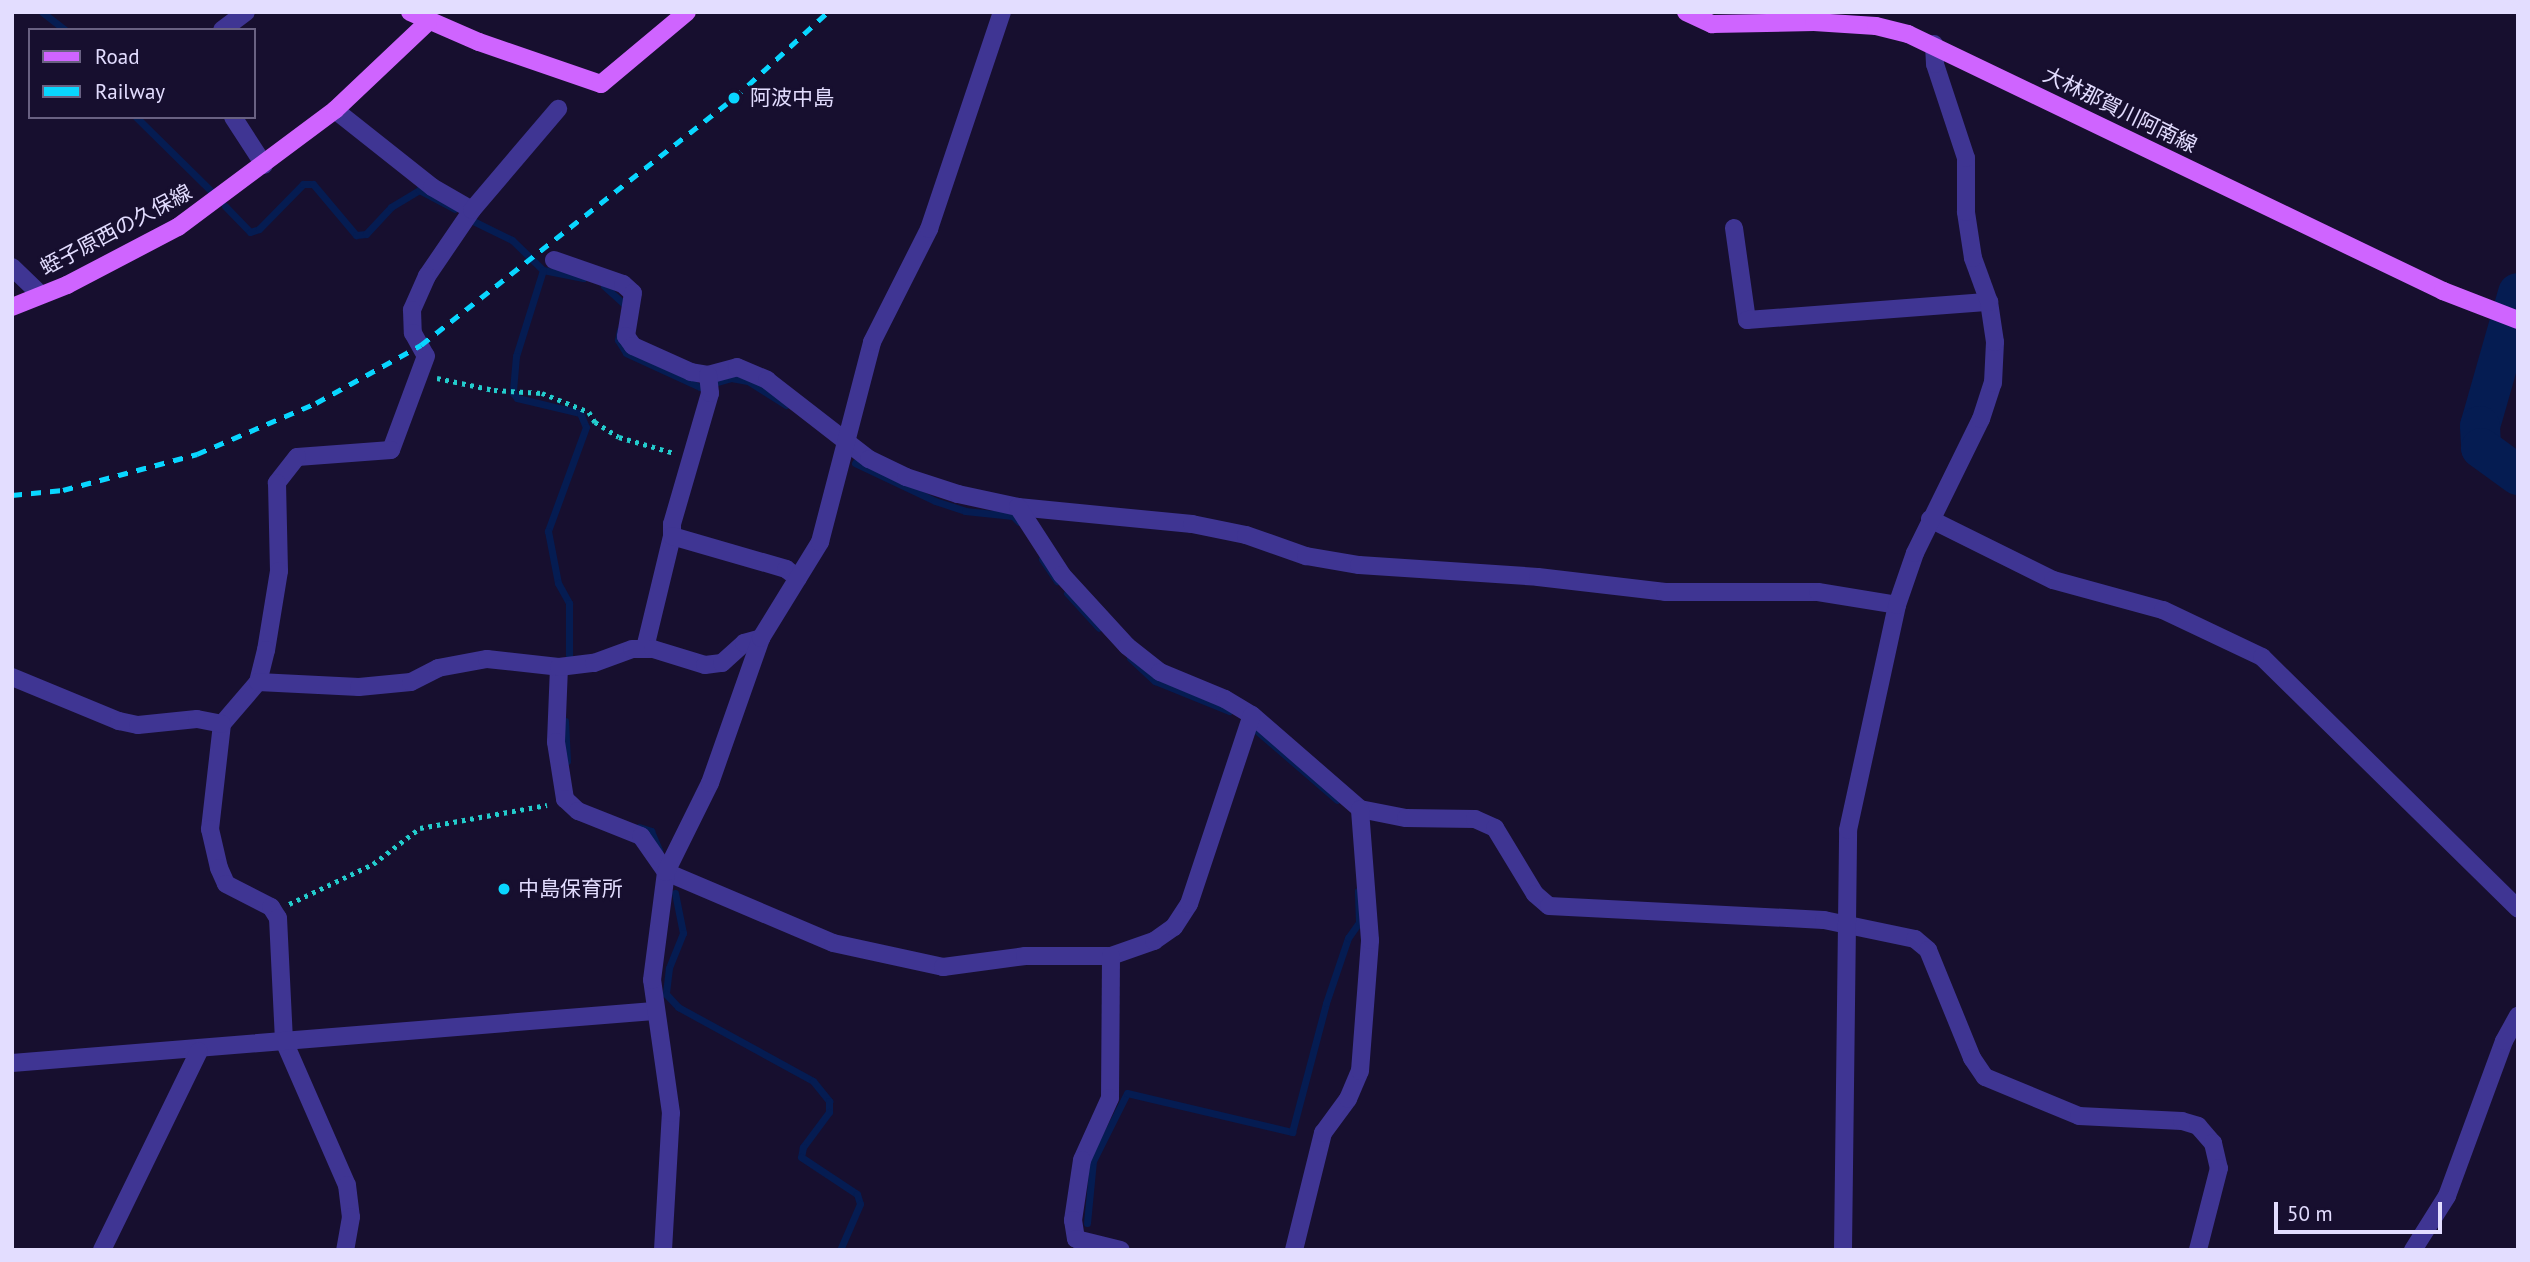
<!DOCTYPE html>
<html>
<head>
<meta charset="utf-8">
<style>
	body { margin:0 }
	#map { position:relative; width:2530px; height:1262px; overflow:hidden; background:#170f2f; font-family:"PT Sans","Noto Sans JP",sans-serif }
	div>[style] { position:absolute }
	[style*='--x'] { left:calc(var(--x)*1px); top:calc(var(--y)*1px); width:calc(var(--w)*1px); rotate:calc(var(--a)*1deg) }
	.stream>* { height:7px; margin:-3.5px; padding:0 3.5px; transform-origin:3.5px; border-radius:3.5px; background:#051c52 }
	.river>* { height:40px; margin:-20px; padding:0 20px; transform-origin:20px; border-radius:20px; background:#051c52 }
	.path>* { height:4.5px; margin-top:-2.25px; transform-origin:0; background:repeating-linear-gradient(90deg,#23cccd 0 3.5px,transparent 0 8.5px) }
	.minor>* { height:18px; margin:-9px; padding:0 9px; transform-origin:9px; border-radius:9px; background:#3f3593 }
	.major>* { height:18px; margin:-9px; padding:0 9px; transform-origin:9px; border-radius:9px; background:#cf64ff }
	.rail>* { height:5px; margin-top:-2.5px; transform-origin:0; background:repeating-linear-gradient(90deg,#09d6ff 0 10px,transparent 0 19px) }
	.dots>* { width:19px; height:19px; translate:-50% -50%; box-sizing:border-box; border:4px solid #170f2f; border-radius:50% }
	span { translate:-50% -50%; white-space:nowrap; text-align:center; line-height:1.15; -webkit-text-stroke:5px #170f2f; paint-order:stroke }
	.poi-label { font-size:21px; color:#e3ddff }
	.left { translate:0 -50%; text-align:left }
	.street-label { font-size:21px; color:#e3ddff }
	.frame { position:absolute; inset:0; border:14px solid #e3ddff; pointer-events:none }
	.legend { position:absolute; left:28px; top:28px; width:228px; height:91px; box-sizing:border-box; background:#170f2f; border:2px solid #696182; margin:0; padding:9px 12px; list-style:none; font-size:21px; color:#e3ddff }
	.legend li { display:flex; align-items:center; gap:14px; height:35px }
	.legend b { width:35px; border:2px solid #696182 }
	.scale { position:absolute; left:2274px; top:1202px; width:168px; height:32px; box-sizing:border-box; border:4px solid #e3ddff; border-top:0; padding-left:9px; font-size:21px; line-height:24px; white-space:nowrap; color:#e3ddff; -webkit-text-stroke:5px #170f2f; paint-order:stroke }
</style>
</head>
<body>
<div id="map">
	<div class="stream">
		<div style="--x:42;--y:12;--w:29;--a:38"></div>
		<div style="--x:136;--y:117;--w:104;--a:44.6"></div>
		<div style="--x:225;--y:206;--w:36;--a:46"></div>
		<div style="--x:250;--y:232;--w:9;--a:-18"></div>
		<div style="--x:259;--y:229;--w:63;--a:-45.6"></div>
		<div style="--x:303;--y:184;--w:10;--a:0"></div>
		<div style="--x:313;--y:184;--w:67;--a:49.9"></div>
		<div style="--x:356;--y:235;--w:10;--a:-6"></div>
		<div style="--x:366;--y:234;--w:37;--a:-47"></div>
		<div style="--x:391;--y:207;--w:33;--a:-31"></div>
		<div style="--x:419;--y:190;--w:40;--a:28"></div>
		<div style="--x:467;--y:218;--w:50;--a:26.1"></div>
		<div style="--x:512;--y:240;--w:43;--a:44.1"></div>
		<div style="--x:543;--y:270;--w:41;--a:11.3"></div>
		<div style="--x:543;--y:270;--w:90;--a:107.4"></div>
		<div style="--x:516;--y:356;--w:37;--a:95"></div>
		<div style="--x:513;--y:393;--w:6;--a:51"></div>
		<div style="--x:517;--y:398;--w:65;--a:13.4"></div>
		<div style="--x:580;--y:413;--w:15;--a:67"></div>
		<div style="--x:586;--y:427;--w:111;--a:110.1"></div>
		<div style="--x:548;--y:531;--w:53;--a:79.1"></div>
		<div style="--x:558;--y:583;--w:23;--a:61"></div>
		<div style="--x:569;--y:603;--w:52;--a:90"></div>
		<div style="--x:604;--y:286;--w:28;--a:42"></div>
		<div style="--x:620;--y:330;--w:10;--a:101"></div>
		<div style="--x:618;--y:340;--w:15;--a:58"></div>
		<div style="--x:626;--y:353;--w:81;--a:24.7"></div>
		<div style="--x:700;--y:387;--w:32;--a:-16"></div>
		<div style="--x:731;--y:378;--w:17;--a:10"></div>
		<div style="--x:748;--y:381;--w:45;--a:32.3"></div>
		<div style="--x:855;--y:463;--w:89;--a:25.4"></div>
		<div style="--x:935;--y:501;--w:32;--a:18"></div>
		<div style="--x:965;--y:511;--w:48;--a:5.9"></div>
		<div style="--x:1013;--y:516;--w:8;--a:45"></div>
		<div style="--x:1042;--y:559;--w:27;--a:56"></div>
		<div style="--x:1067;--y:593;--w:47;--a:47.6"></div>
		<div style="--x:1130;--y:658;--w:34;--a:43"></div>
		<div style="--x:1155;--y:681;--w:80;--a:22.1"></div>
		<div style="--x:565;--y:721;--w:40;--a:87.1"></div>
		<div style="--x:1256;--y:730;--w:107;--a:40.8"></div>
		<div style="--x:639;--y:827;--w:13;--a:18"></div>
		<div style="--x:651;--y:831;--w:21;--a:67"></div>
		<div style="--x:675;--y:893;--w:41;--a:78.7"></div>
		<div style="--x:683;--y:933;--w:38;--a:112"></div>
		<div style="--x:669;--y:968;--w:26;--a:97"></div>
		<div style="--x:666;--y:994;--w:18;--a:47"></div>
		<div style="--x:678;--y:1007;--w:154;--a:28.7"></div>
		<div style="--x:813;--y:1081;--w:26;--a:51"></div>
		<div style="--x:829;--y:1101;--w:11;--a:90"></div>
		<div style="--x:829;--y:1112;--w:44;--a:126.6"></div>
		<div style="--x:803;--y:1147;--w:10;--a:101"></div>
		<div style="--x:801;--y:1157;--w:67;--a:33.5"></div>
		<div style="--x:857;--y:1194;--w:10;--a:73"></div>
		<div style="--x:860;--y:1204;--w:50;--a:113.5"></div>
		<div style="--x:1087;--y:1223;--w:62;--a:-84.5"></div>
		<div style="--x:1093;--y:1161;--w:76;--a:-63.4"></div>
		<div style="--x:1127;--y:1093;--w:170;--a:13.3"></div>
		<div style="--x:1292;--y:1132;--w:133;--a:-75.2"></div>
		<div style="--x:1326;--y:1003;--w:69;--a:-71.3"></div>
		<div style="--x:1348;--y:938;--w:19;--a:-55"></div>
		<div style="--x:1359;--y:922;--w:31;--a:-92"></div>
	</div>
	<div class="river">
		<div style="--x:2518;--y:293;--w:138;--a:105.9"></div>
		<div style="--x:2480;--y:426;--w:22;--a:87"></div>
		<div style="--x:2481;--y:448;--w:46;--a:36.1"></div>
	</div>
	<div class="path">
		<div style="--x:437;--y:378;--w:58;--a:11.9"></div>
		<div style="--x:494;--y:390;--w:48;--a:3.6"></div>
		<div style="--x:542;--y:393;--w:51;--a:22"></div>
		<div style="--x:589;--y:412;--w:12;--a:59"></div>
		<div style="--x:595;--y:422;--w:28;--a:32"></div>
		<div style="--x:619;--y:437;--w:57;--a:16.2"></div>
		<div style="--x:289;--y:904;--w:93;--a:-25.5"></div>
		<div style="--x:373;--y:864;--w:59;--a:-37.5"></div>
		<div style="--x:420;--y:828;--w:129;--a:-10.3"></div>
	</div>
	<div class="minor">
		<div style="--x:222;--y:30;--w:30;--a:-37"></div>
		<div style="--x:335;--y:110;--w:124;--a:38.4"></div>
		<div style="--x:432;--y:187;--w:46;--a:29.9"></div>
		<div style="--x:472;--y:210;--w:80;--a:124.3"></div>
		<div style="--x:427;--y:276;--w:37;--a:114"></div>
		<div style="--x:412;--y:310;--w:23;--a:88"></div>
		<div style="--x:413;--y:333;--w:26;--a:61"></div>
		<div style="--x:426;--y:356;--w:100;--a:110.4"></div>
		<div style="--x:391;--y:450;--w:94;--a:175.7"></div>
		<div style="--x:297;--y:457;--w:33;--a:128"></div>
		<div style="--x:277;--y:483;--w:88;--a:88.7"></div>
		<div style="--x:279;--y:571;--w:80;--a:99.3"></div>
		<div style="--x:266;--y:650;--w:33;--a:104"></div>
		<div style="--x:258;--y:682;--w:55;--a:130.6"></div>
		<div style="--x:222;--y:724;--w:106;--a:96.5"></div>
		<div style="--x:210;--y:829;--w:40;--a:77"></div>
		<div style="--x:219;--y:868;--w:17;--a:66"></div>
		<div style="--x:226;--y:884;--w:51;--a:27.1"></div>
		<div style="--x:271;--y:907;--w:13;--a:58"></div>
		<div style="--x:278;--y:918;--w:123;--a:87.2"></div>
		<div style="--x:284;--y:1041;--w:157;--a:66.4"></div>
		<div style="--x:347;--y:1185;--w:32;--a:83"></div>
		<div style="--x:351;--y:1217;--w:34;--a:100"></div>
		<div style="--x:233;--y:117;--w:57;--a:57.1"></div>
		<div style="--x:472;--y:210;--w:133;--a:-49.6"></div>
		<div style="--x:1734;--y:228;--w:93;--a:82"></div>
		<div style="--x:1747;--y:320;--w:243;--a:-4.3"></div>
		<div style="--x:554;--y:260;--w:73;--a:19.2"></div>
		<div style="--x:623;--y:284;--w:13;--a:42"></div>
		<div style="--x:633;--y:293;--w:44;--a:99.2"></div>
		<div style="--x:626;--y:336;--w:12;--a:55"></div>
		<div style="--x:633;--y:346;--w:64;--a:24.1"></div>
		<div style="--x:691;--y:372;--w:17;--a:10"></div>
		<div style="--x:708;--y:375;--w:30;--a:-15"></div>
		<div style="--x:737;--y:367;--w:33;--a:23"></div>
		<div style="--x:767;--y:380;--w:129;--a:37.8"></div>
		<div style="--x:869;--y:459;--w:41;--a:25.9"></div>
		<div style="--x:906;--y:477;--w:55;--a:18.1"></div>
		<div style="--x:958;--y:494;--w:61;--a:12.2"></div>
		<div style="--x:1018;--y:507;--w:175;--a:5.6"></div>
		<div style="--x:1192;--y:524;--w:55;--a:11.5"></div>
		<div style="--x:1246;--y:535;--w:64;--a:19.3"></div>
		<div style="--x:1306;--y:556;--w:54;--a:9.6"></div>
		<div style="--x:1359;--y:565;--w:179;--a:3.8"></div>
		<div style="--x:1538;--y:577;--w:128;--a:6.7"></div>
		<div style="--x:1665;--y:592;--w:153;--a:0"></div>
		<div style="--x:1818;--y:592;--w:80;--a:9.3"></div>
		<div style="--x:12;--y:267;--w:40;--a:44"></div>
		<div style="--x:1018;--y:507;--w:81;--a:57.1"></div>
		<div style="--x:1062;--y:575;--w:96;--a:47.5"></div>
		<div style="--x:1127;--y:646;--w:42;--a:38.2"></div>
		<div style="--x:1160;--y:672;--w:70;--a:22.6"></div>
		<div style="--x:1225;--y:699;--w:31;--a:31"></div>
		<div style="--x:1252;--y:715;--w:143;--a:41"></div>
		<div style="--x:1360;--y:809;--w:47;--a:11.1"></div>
		<div style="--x:1406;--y:818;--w:69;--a:0.8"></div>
		<div style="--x:1475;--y:819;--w:22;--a:24"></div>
		<div style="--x:1495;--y:828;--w:77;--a:58.8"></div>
		<div style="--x:1535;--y:894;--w:18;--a:41"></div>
		<div style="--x:1549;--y:906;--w:275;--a:2.9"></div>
		<div style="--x:1824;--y:920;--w:93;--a:11.8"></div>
		<div style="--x:1915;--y:939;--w:17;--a:40"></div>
		<div style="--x:1928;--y:950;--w:117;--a:67.8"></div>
		<div style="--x:1972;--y:1058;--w:23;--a:56"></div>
		<div style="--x:1985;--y:1077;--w:102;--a:22.5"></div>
		<div style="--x:2079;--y:1116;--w:103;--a:2.8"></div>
		<div style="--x:2182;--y:1121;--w:17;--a:17"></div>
		<div style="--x:2198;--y:1126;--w:23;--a:49"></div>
		<div style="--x:2213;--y:1143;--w:26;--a:77"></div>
		<div style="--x:2219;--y:1168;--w:85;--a:104.4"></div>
		<div style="--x:1930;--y:519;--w:137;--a:26.4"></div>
		<div style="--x:2053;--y:580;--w:114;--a:15.3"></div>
		<div style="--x:2163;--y:610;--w:110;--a:25.4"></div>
		<div style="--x:2262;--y:657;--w:359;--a:44.5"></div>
		<div style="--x:672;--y:536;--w:12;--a:-90"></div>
		<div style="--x:672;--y:524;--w:136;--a:-73.8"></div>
		<div style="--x:710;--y:393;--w:18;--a:-96"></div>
		<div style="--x:645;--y:648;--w:115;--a:-76.4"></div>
		<div style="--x:672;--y:536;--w:119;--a:16.1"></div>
		<div style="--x:786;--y:569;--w:15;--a:37"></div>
		<div style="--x:559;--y:667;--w:75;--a:92.3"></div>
		<div style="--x:556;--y:742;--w:58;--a:81"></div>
		<div style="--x:565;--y:799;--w:18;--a:43"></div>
		<div style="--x:578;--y:811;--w:68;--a:21.6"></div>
		<div style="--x:641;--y:836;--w:44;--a:55.2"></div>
		<div style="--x:666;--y:872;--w:181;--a:23"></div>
		<div style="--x:833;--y:943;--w:113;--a:12.3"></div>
		<div style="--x:943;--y:967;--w:83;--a:-7.6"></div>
		<div style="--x:1025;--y:956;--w:86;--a:0"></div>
		<div style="--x:1111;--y:956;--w:46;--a:-19.2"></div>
		<div style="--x:1154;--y:941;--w:24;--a:-35"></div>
		<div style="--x:1174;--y:927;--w:27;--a:-57"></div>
		<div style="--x:1189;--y:904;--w:199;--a:-71.6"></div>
		<div style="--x:12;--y:677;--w:116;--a:22.4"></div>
		<div style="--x:119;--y:721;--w:19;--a:12"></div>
		<div style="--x:138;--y:725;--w:59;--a:-5.8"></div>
		<div style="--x:197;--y:719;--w:25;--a:11"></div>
		<div style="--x:258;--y:682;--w:101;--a:2.8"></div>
		<div style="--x:359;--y:687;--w:52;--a:-5.5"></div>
		<div style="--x:411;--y:682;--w:30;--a:-27"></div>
		<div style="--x:438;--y:668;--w:50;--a:-10.4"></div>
		<div style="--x:487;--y:659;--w:72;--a:6.3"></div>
		<div style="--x:559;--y:667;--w:35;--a:-7"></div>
		<div style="--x:594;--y:663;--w:40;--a:-20.2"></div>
		<div style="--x:632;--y:649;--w:21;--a:0"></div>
		<div style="--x:653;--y:649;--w:54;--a:17.1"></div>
		<div style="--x:705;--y:665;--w:17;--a:-7"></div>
		<div style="--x:722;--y:663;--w:30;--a:-42"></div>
		<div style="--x:744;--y:643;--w:18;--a:-16"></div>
		<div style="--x:1111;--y:956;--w:142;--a:90.4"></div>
		<div style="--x:1110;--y:1098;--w:68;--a:114.3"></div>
		<div style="--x:1082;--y:1160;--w:61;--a:98.5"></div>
		<div style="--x:1073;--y:1220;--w:19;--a:81"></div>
		<div style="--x:1076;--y:1239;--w:46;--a:13.7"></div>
		<div style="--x:12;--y:1063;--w:644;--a:-4.63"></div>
		<div style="--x:102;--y:1250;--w:221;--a:-64"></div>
		<div style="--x:663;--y:1250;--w:137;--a:-86.7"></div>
		<div style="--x:671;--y:1113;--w:134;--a:-98.1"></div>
		<div style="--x:652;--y:980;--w:109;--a:-82.6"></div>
		<div style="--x:666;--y:872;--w:99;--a:-63.7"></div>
		<div style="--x:710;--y:783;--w:154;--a:-70.6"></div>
		<div style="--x:761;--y:638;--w:113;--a:-58.4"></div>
		<div style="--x:820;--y:542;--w:207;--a:-75.4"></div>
		<div style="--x:872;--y:342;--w:127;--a:-63.2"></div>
		<div style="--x:929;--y:229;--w:229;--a:-71.4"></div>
		<div style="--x:1294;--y:1250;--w:121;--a:-76.1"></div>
		<div style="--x:1323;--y:1133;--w:42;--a:-53.7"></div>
		<div style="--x:1348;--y:1099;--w:30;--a:-67"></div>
		<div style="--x:1360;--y:1071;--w:131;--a:-85.6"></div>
		<div style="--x:1370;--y:940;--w:131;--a:-94.4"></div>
		<div style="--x:1843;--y:1250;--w:420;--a:-89.3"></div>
		<div style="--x:1848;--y:830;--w:230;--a:-77.7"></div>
		<div style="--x:1897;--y:605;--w:55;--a:-70.9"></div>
		<div style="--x:1915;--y:553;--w:149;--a:-63.8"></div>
		<div style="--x:1981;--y:419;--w:38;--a:-72"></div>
		<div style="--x:1993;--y:383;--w:41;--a:-87.2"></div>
		<div style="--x:1995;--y:342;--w:40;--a:-98.5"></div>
		<div style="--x:1989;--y:302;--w:47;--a:-110"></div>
		<div style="--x:1973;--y:258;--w:47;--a:-98.7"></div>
		<div style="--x:1966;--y:212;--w:54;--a:-90"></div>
		<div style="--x:1966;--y:158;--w:99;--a:-108.3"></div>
		<div style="--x:1935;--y:64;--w:20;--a:-93"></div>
		<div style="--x:2413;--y:1250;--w:64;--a:-57.8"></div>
		<div style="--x:2447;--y:1196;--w:165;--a:-69.8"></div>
		<div style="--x:2504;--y:1041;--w:29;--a:-61"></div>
	</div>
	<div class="major">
		<div style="--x:410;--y:12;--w:75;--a:23.5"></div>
		<div style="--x:479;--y:42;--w:129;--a:19"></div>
		<div style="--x:601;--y:84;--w:112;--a:-39.9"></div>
		<div style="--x:1686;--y:12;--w:29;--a:25"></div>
		<div style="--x:1712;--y:24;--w:102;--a:-1.1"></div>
		<div style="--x:1814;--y:22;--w:62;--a:3.7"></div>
		<div style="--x:1876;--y:26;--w:33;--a:14"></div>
		<div style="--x:1908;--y:34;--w:594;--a:25.66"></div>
		<div style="--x:2443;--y:291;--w:80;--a:21.1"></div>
		<div style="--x:12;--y:307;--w:59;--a:-21.8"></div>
		<div style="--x:67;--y:285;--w:125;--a:-27.6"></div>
		<div style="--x:178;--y:227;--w:196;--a:-36.7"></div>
		<div style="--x:335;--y:110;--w:128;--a:-43.4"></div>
	</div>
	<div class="rail">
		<div style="--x:12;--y:495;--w:51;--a:-5.6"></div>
		<div style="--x:63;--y:490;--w:139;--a:-15"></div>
		<div style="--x:197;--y:454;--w:129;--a:-23.2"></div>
		<div style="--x:316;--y:403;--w:120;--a:-28.9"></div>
		<div style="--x:421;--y:345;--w:399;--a:-38.3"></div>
		<div style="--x:734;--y:98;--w:127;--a:-42.5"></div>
	</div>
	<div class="dots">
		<div style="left:734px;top:98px;background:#09d6ff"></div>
		<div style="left:504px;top:889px;background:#09d6ff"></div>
	</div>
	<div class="poi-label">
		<span class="left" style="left:750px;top:98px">阿波中島</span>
		<span class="left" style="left:518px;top:889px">中島保育所</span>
	</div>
	<div class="street-label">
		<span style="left:2120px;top:110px;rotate:26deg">大林那賀川阿南線</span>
		<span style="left:116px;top:230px;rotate:-28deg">蛭子原西の久保線</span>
	</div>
	<div class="frame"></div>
	<ul class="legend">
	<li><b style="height:9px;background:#cf64ff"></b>Road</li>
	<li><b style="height:9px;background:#09d6ff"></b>Railway</li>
	</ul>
	<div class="scale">50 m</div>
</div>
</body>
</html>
